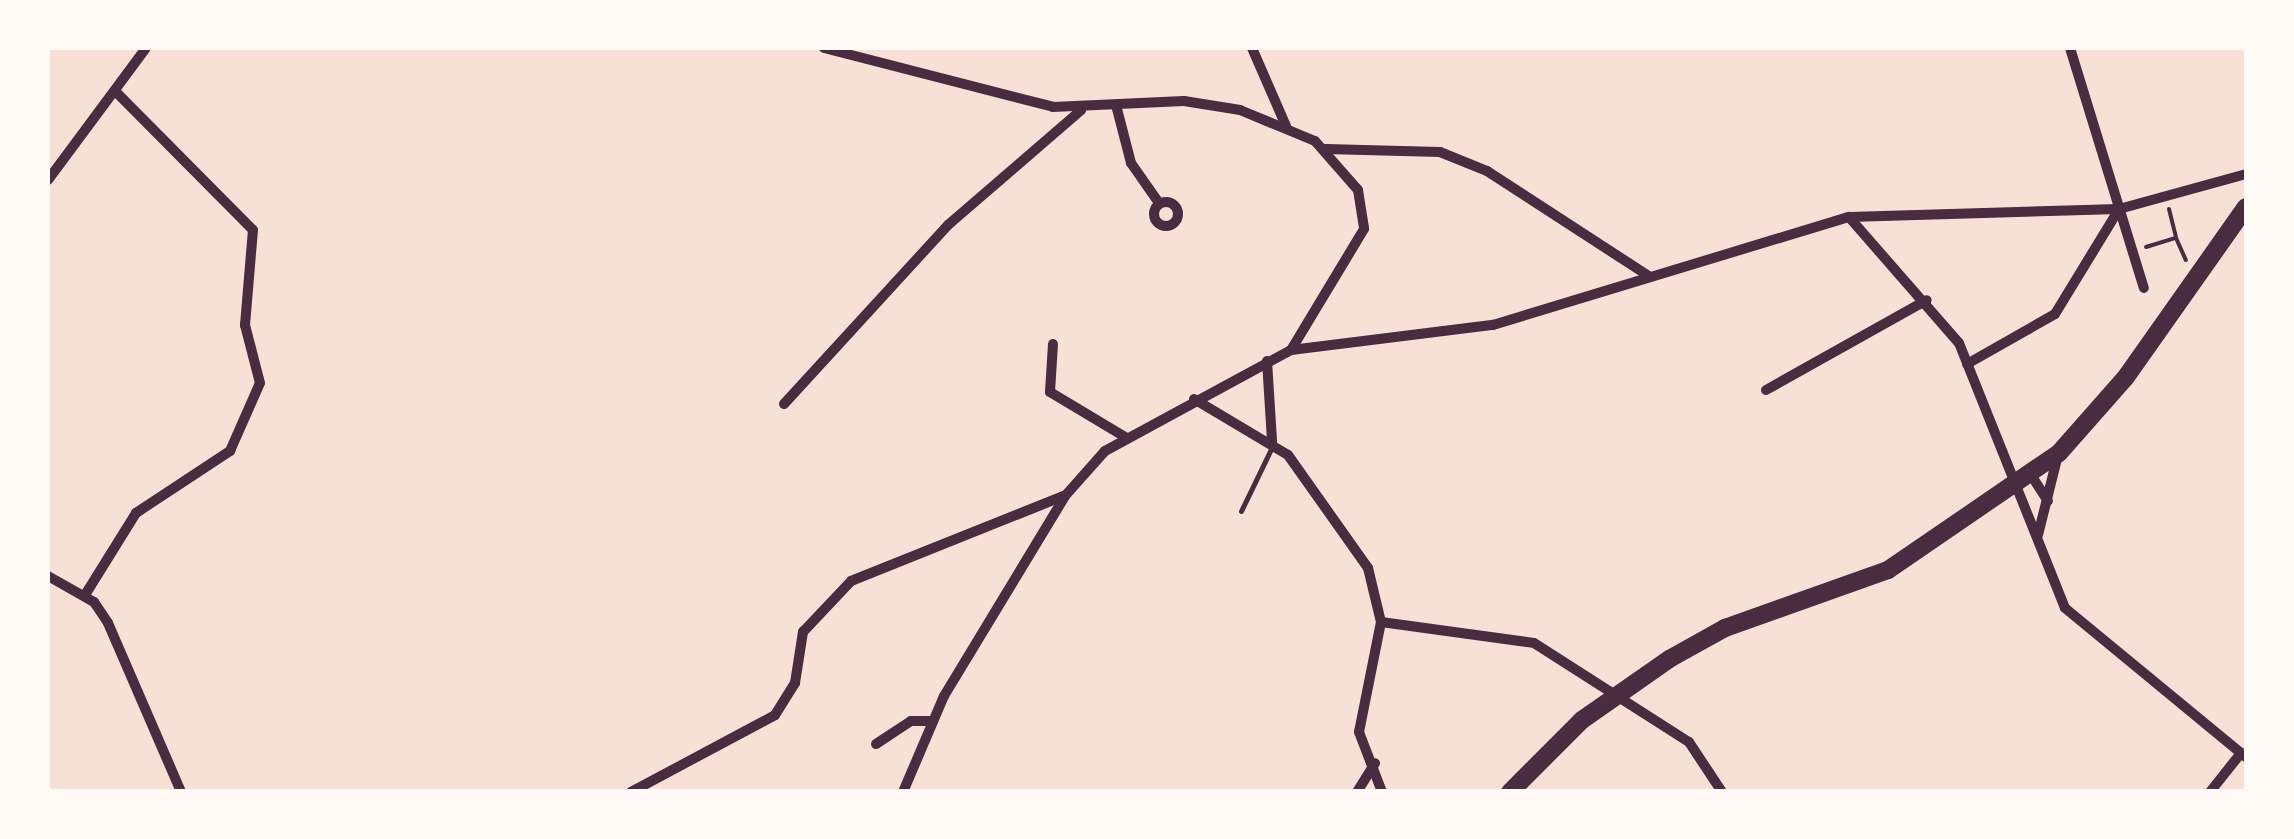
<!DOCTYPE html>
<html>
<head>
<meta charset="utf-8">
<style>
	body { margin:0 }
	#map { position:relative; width:2294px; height:839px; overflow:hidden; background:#f7e1d7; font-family:Quicksand,sans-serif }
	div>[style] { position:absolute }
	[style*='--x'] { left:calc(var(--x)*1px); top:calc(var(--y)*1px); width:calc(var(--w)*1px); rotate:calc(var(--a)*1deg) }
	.path>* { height:4px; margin:-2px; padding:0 2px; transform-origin:2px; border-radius:2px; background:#4a2c40 }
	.service>* { height:5px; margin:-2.5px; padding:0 2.5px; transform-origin:2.5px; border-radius:2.5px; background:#4a2c40 }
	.minor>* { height:10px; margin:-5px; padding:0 5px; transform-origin:5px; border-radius:5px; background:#4a2c40 }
	.minor>.ring { margin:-5px; padding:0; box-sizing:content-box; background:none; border:10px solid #4a2c40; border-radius:50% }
	.primary>* { height:18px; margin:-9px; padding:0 9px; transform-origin:9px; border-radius:9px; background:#4a2c40 }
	span { translate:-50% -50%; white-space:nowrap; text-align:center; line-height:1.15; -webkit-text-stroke:10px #fffaf5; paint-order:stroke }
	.frame { position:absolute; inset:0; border:50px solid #fffaf5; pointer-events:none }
</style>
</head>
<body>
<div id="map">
	<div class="path">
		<div style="--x:2169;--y:209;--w:30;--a:76"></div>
		<div style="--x:2146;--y:247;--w:31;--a:-17"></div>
		<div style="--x:2176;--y:238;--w:24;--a:66"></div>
	</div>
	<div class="service">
		<div style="--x:1241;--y:511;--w:71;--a:-64.2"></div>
	</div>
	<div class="minor">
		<div style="--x:824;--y:48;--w:236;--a:14.4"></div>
		<div style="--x:1053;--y:107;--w:131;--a:-2.6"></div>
		<div style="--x:1184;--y:101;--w:57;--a:9.1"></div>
		<div style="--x:1240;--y:110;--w:81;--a:22.5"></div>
		<div style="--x:1315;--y:141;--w:65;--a:48.7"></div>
		<div style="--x:1358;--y:190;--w:39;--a:81"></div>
		<div style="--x:1364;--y:229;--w:141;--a:121.1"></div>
		<div style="--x:1252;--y:48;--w:85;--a:66.4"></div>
		<div style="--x:2070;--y:48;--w:251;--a:72.9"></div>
		<div style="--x:1116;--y:105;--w:60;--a:75.5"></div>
		<div style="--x:1131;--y:163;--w:49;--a:55"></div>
		<div style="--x:1326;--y:149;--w:114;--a:1.5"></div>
		<div style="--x:1440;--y:152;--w:51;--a:22"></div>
		<div style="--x:1487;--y:171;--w:194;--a:33"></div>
		<div style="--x:48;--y:180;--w:164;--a:-53.4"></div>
		<div class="ring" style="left:1154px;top:202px;width:14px;height:14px"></div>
		<div style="--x:1849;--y:217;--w:167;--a:48.9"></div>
		<div style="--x:1959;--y:343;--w:285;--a:68.2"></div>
		<div style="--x:2065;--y:608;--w:234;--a:39.5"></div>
		<div style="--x:1053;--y:344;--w:48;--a:93.6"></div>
		<div style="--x:1050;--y:392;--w:90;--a:30.9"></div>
		<div style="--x:1267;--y:361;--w:80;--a:86.4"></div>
		<div style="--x:1967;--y:364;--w:101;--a:-29.6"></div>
		<div style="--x:2055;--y:314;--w:123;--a:-58.6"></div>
		<div style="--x:1766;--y:390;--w:184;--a:-29.2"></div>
		<div style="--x:1194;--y:399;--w:109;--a:30.8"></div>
		<div style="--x:1288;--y:455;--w:138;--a:54.7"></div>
		<div style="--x:1368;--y:568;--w:56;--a:76.5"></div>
		<div style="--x:1381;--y:622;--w:112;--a:101.3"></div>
		<div style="--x:1359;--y:732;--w:64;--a:69"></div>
		<div style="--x:784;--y:404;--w:243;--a:-47.5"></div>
		<div style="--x:948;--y:225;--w:176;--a:-40.8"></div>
		<div style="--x:2031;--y:475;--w:31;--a:57"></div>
		<div style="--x:2038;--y:535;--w:82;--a:-76"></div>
		<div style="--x:48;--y:576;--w:53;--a:29.5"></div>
		<div style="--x:94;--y:602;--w:25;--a:56"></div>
		<div style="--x:108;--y:623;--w:184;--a:66.6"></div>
		<div style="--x:85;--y:595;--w:97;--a:-58.1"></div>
		<div style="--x:136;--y:513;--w:113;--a:-33.4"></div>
		<div style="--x:230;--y:451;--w:74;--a:-66.2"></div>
		<div style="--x:260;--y:383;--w:60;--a:-104.5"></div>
		<div style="--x:245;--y:325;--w:95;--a:-85.2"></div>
		<div style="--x:253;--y:230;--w:194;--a:-134.8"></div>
		<div style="--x:1381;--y:622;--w:154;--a:7.8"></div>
		<div style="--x:1534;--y:643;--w:184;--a:32.6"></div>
		<div style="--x:1689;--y:742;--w:60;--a:56.6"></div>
		<div style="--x:876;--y:744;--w:42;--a:-33.3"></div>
		<div style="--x:911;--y:721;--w:22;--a:0"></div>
		<div style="--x:631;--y:792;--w:163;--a:-28.1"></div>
		<div style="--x:775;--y:715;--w:38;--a:-58"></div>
		<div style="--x:795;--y:683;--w:52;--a:-81.1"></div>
		<div style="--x:803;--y:632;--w:70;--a:-46.7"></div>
		<div style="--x:851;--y:581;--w:229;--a:-21.8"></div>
		<div style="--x:903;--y:792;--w:104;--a:-66.9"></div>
		<div style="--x:944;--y:696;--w:234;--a:-58.8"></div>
		<div style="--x:1065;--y:496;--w:60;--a:-48.4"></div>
		<div style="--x:1105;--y:451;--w:212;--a:-28.5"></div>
		<div style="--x:1291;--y:350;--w:204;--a:-7.1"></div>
		<div style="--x:1493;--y:325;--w:372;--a:-16.9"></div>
		<div style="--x:1849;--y:217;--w:270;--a:-1.7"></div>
		<div style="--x:2119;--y:209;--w:132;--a:-15.4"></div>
		<div style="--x:1357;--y:792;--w:34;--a:-58"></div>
		<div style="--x:2210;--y:792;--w:50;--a:-51.5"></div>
	</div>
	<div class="primary">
		<div style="--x:1510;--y:792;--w:102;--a:-45"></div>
		<div style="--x:1582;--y:720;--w:108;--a:-34.9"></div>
		<div style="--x:1671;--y:658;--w:62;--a:-29.1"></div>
		<div style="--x:1725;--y:628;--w:173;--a:-19.6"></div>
		<div style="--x:1888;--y:570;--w:207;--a:-34.4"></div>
		<div style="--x:2059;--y:453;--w:101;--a:-48.6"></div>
		<div style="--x:2126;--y:377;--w:208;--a:-54.8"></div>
	</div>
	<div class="frame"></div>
</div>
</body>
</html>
